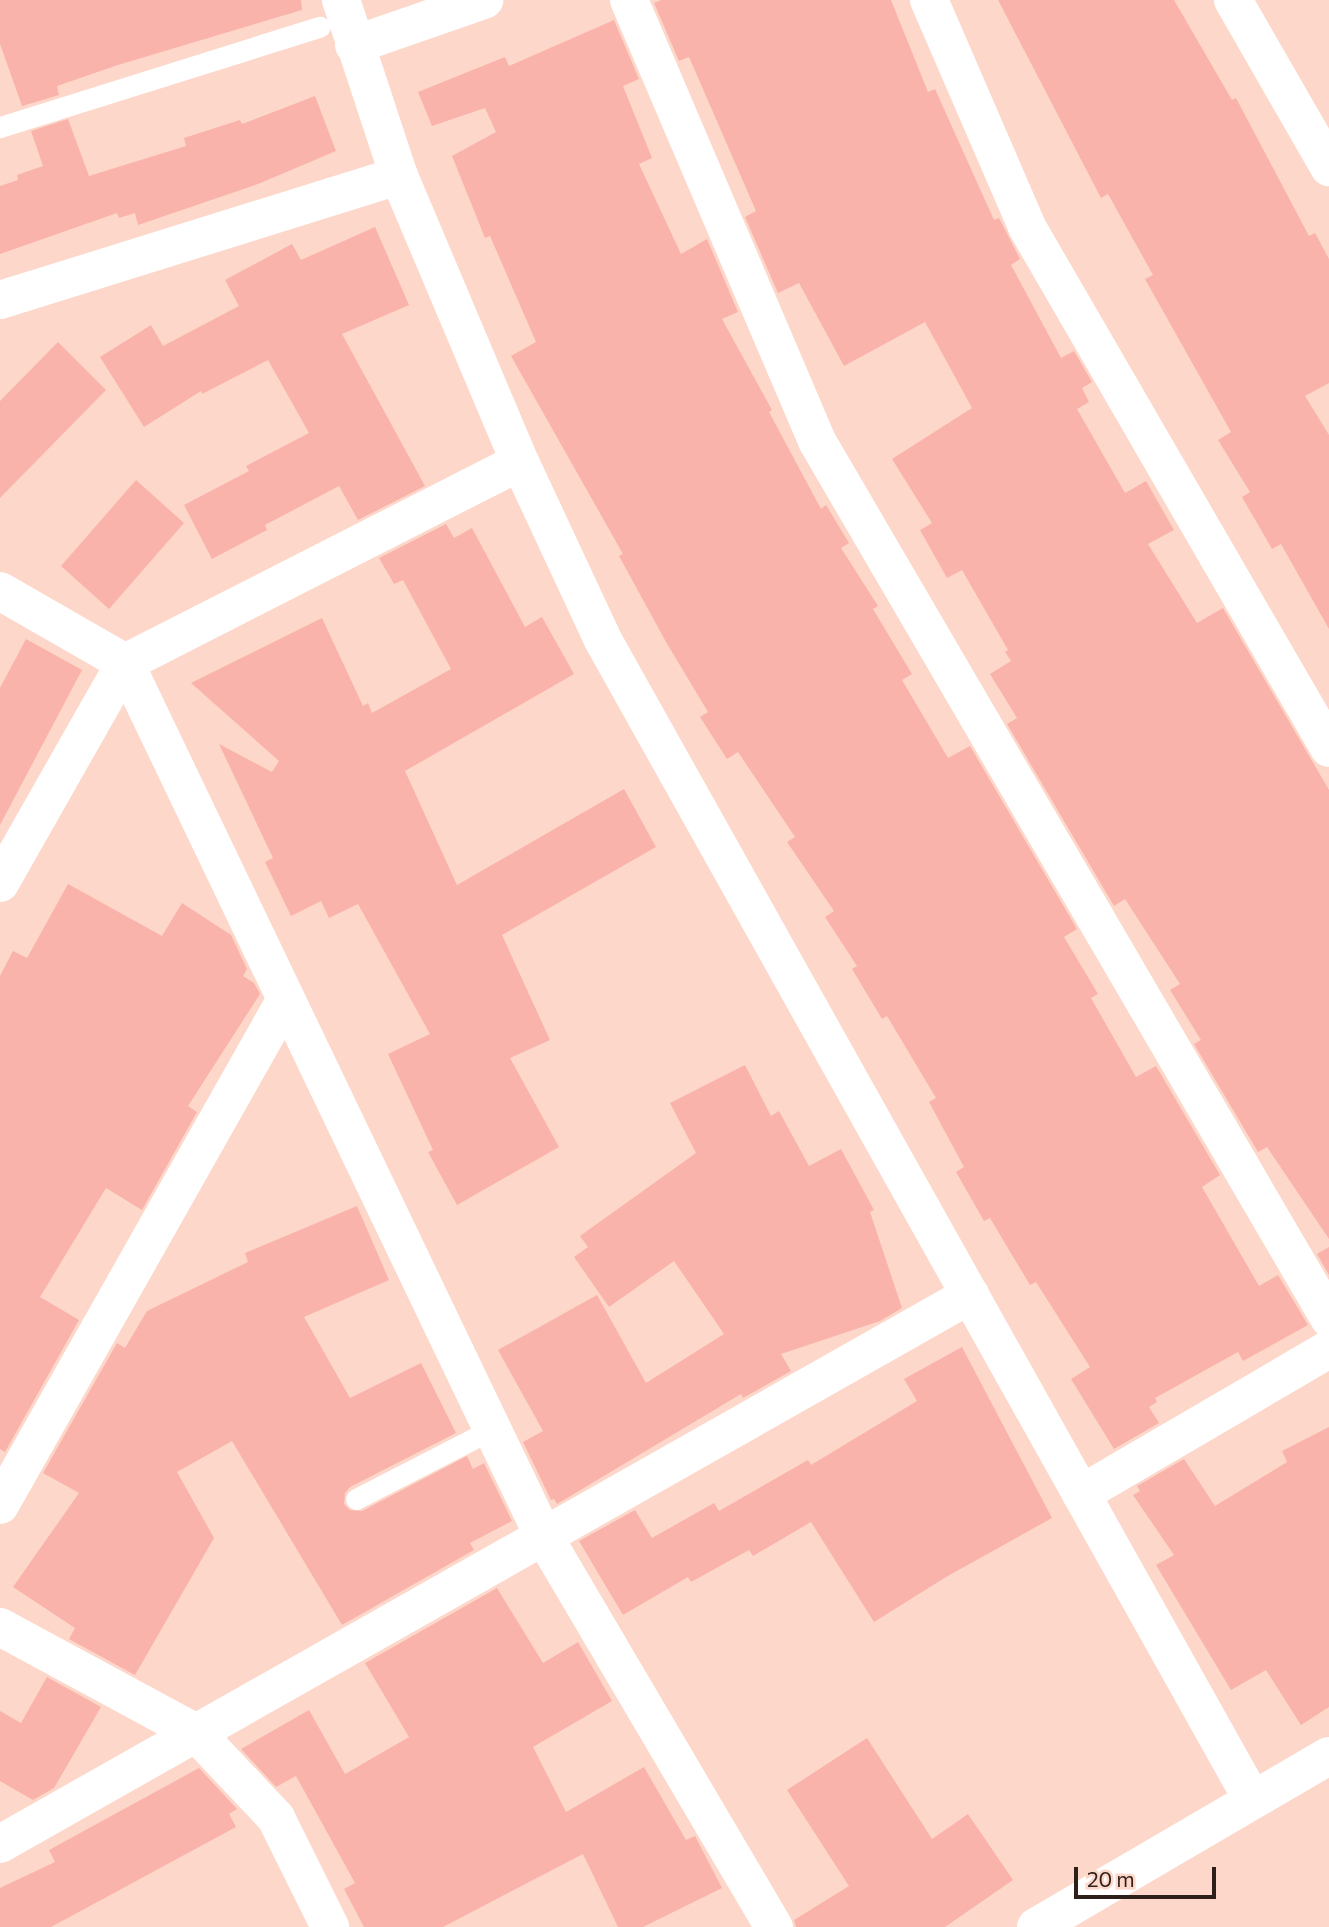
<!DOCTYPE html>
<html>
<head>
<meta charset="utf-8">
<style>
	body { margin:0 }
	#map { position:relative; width:1329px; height:1927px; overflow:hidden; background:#fdd7c9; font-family:Commissioner,sans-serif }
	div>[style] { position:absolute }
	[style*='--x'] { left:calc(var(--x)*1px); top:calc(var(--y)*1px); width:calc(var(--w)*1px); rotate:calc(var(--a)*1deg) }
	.building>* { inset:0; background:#fab3ab }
	.lane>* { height:21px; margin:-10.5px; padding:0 10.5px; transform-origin:10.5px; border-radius:10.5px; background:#fff }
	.street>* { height:38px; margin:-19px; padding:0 19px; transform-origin:19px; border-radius:19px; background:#fff }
	.secondary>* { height:38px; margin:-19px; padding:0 19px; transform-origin:19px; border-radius:19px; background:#fff }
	span { translate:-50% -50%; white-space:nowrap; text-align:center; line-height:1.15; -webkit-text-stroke:6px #fdd7c9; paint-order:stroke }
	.scale { position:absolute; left:1074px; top:1867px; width:142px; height:32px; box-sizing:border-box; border:4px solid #2d1f1a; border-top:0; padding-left:9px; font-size:21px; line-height:24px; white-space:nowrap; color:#2d1f1a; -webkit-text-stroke:5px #fdd7c9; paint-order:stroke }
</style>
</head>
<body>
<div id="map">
	<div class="building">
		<div style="clip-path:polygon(0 0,301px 0,302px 10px,118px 65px,57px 86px,59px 95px,22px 106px,0 44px)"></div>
		<div style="clip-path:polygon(661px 0,891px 0,928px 92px,935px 89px,994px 220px,999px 218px,1020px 259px,1011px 265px,1061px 358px,1074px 351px,1092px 382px,1082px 388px,1089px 402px,1077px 409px,1125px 493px,1146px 481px,1174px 530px,1148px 544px,1197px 623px,1223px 608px,1329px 790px,1329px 1239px,1267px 1147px,1258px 1152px,1194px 1044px,1201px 1040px,1170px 990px,1180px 984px,1125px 899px,1114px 906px,1007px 724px,1017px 718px,990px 674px,1011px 661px,1005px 652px,1008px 650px,962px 570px,947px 578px,920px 530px,932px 523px,892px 459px,972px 408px,925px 322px,844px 366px,799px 283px,778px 293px,745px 217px,756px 211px,689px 57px,679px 61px,654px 3px)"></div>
		<div style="clip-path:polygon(998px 0,1174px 0,1232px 100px,1236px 98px,1309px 236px,1315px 233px,1329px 259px,1329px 383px,1305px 396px,1329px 435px,1329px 629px,1281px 544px,1272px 549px,1242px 497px,1250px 492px,1218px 440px,1231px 432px,1145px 279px,1153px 275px,1108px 194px,1101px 198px)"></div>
		<div style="clip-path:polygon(614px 20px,639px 79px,623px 86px,652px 158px,639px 164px,681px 254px,707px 239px,738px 312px,722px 319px,772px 410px,769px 412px,821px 509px,826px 505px,849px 543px,841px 548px,878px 606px,873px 609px,912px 674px,902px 680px,948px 758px,970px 746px,1077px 929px,1064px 937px,1098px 994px,1091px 998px,1136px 1077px,1156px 1066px,1220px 1175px,1202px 1187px,1259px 1286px,1278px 1275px,1308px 1325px,1243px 1361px,1238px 1352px,1155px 1398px,1157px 1402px,1149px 1407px,1159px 1423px,1114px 1449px,1071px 1379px,1090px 1367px,1036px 1282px,1030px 1285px,990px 1218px,984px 1221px,956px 1172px,964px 1167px,929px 1102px,936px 1098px,887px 1016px,882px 1019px,852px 969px,857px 966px,825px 917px,834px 911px,787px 842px,795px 837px,738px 752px,727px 759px,700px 717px,708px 712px,666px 642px,619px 556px,623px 554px,511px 356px,536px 342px,490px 236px,485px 238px,452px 156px,496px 132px,485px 108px,432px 126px,418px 92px,505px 57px,509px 66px)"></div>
		<div style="clip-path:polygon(315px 96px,336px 151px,258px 184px,138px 225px,135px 213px,119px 218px,117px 213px,0 254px,0 186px,18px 180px,17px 175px,43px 166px,31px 131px,68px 119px,89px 176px,186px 146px,184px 138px,240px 120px,242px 124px)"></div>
		<div style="clip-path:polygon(375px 227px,409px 305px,342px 334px,425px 486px,358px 520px,339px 486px,265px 525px,267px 530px,212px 559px,184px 505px,249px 471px,246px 466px,309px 433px,268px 360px,202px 394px,201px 391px,144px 427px,100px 357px,151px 325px,163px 346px,239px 306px,225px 280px,292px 244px,301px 260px)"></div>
		<div style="clip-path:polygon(58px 342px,106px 390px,0 498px,0 401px)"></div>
		<div style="clip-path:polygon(136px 480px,184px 523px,109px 609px,61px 566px)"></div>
		<div style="clip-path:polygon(446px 524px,454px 538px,472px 528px,525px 627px,542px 617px,574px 674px,405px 771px,457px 885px,624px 789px,656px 847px,502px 935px,550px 1040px,510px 1058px,559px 1147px,457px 1205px,428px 1152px,433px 1150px,388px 1054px,430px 1034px,358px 904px,329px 918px,321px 901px,291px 916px,265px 862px,273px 858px,219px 744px,272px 772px,279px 761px,191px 683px,322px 618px,363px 706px,368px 703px,372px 713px,451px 669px,403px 580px,394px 584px,379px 558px)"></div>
		<div style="clip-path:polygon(26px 639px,82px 670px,0 825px,0 688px)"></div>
		<div style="clip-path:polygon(68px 884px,162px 936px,182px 903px,231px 935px,247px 969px,243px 976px,254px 983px,260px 994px,188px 1106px,197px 1112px,142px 1210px,106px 1188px,40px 1297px,79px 1320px,5px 1452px,0 1449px,0 976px,13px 951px,27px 958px)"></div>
		<div style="clip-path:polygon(745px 1065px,771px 1116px,779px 1111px,809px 1166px,841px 1149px,874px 1210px,870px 1212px,902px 1308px,880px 1321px,781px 1354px,791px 1371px,743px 1398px,741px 1394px,557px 1504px,554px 1499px,551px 1500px,523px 1442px,543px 1431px,498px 1350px,597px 1295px,646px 1383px,724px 1334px,674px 1261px,609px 1307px,574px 1257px,588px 1247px,580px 1236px,696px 1153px,670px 1103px)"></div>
		<div style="clip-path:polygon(357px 1206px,389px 1280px,304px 1317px,350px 1398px,421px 1363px,456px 1433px,350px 1487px,345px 1493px,344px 1504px,350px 1510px,362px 1511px,467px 1456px,473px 1469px,484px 1463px,512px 1521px,470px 1543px,474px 1550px,342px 1625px,232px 1441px,177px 1472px,214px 1538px,135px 1675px,69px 1639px,75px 1628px,13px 1587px,79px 1493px,43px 1473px,117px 1343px,125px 1348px,147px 1311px,248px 1262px,245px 1253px)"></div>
		<div style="clip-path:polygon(1329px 1247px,1329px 1275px,1317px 1254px)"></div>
		<div style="clip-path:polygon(962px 1347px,1052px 1518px,946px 1577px,874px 1622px,811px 1522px,753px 1556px,749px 1550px,691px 1582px,688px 1577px,623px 1615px,579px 1541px,635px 1510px,652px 1538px,714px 1503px,719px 1511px,808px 1460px,811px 1465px,917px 1401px,904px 1379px)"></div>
		<div style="clip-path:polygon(1329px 1427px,1329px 1707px,1301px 1725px,1266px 1670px,1231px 1690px,1156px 1565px,1174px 1555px,1133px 1495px,1140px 1491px,1137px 1486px,1184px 1459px,1215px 1506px,1287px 1462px,1282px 1451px)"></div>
		<div style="clip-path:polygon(497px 1588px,543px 1663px,578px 1642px,612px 1701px,533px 1747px,566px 1812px,644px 1767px,686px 1840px,695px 1836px,722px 1888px,643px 1927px,618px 1927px,583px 1854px,443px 1927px,364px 1927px,344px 1889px,355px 1883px,296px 1776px,276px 1787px,241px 1749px,309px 1710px,345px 1774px,409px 1737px,365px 1663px)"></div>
		<div style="clip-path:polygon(47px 1677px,101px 1707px,54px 1788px,33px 1800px,0 1781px,0 1711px,21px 1723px)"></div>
		<div style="clip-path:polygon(867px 1738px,932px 1839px,968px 1814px,1013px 1880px,945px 1927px,796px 1927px,794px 1920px,849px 1886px,787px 1790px)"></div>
		<div style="clip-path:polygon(199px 1768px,237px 1809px,229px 1814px,236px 1827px,51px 1927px,0 1927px,0 1888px,55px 1862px,49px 1850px)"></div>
	</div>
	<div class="lane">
		<div style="--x:0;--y:127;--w:335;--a:-17.4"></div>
		<div style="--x:356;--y:1499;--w:153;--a:-27.2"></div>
	</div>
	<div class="street">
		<div style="--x:629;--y:0;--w:479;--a:66.9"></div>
		<div style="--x:817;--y:441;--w:1016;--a:59.72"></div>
		<div style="--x:929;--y:0;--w:247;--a:66.6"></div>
		<div style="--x:1027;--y:227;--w:602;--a:59.9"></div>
		<div style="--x:1233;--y:0;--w:193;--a:60.1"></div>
		<div style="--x:354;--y:45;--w:138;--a:-19.1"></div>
		<div style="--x:0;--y:300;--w:418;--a:-17.3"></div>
		<div style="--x:0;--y:591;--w:144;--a:29.9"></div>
		<div style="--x:125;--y:663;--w:967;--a:64.39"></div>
		<div style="--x:543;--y:1535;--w:455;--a:59.5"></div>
		<div style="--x:0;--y:883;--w:253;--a:-60.4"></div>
		<div style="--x:125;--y:663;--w:443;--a:-27"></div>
		<div style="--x:1081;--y:1494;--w:287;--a:-30.3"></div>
		<div style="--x:0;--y:1505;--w:581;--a:-60.52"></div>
		<div style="--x:0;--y:1627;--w:223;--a:28.4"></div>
		<div style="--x:196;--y:1733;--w:117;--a:46.7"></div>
		<div style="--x:276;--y:1818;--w:122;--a:63.6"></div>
		<div style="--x:0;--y:1844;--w:1115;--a:-29.51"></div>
	</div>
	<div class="secondary">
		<div style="--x:341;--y:0;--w:185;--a:71.8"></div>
		<div style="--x:399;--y:176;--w:311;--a:67.1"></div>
		<div style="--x:520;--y:462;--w:196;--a:65"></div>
		<div style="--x:603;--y:640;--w:1328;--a:60.75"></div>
		<div style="--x:1036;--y:1927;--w:339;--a:-30.3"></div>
	</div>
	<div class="scale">20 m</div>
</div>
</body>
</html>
